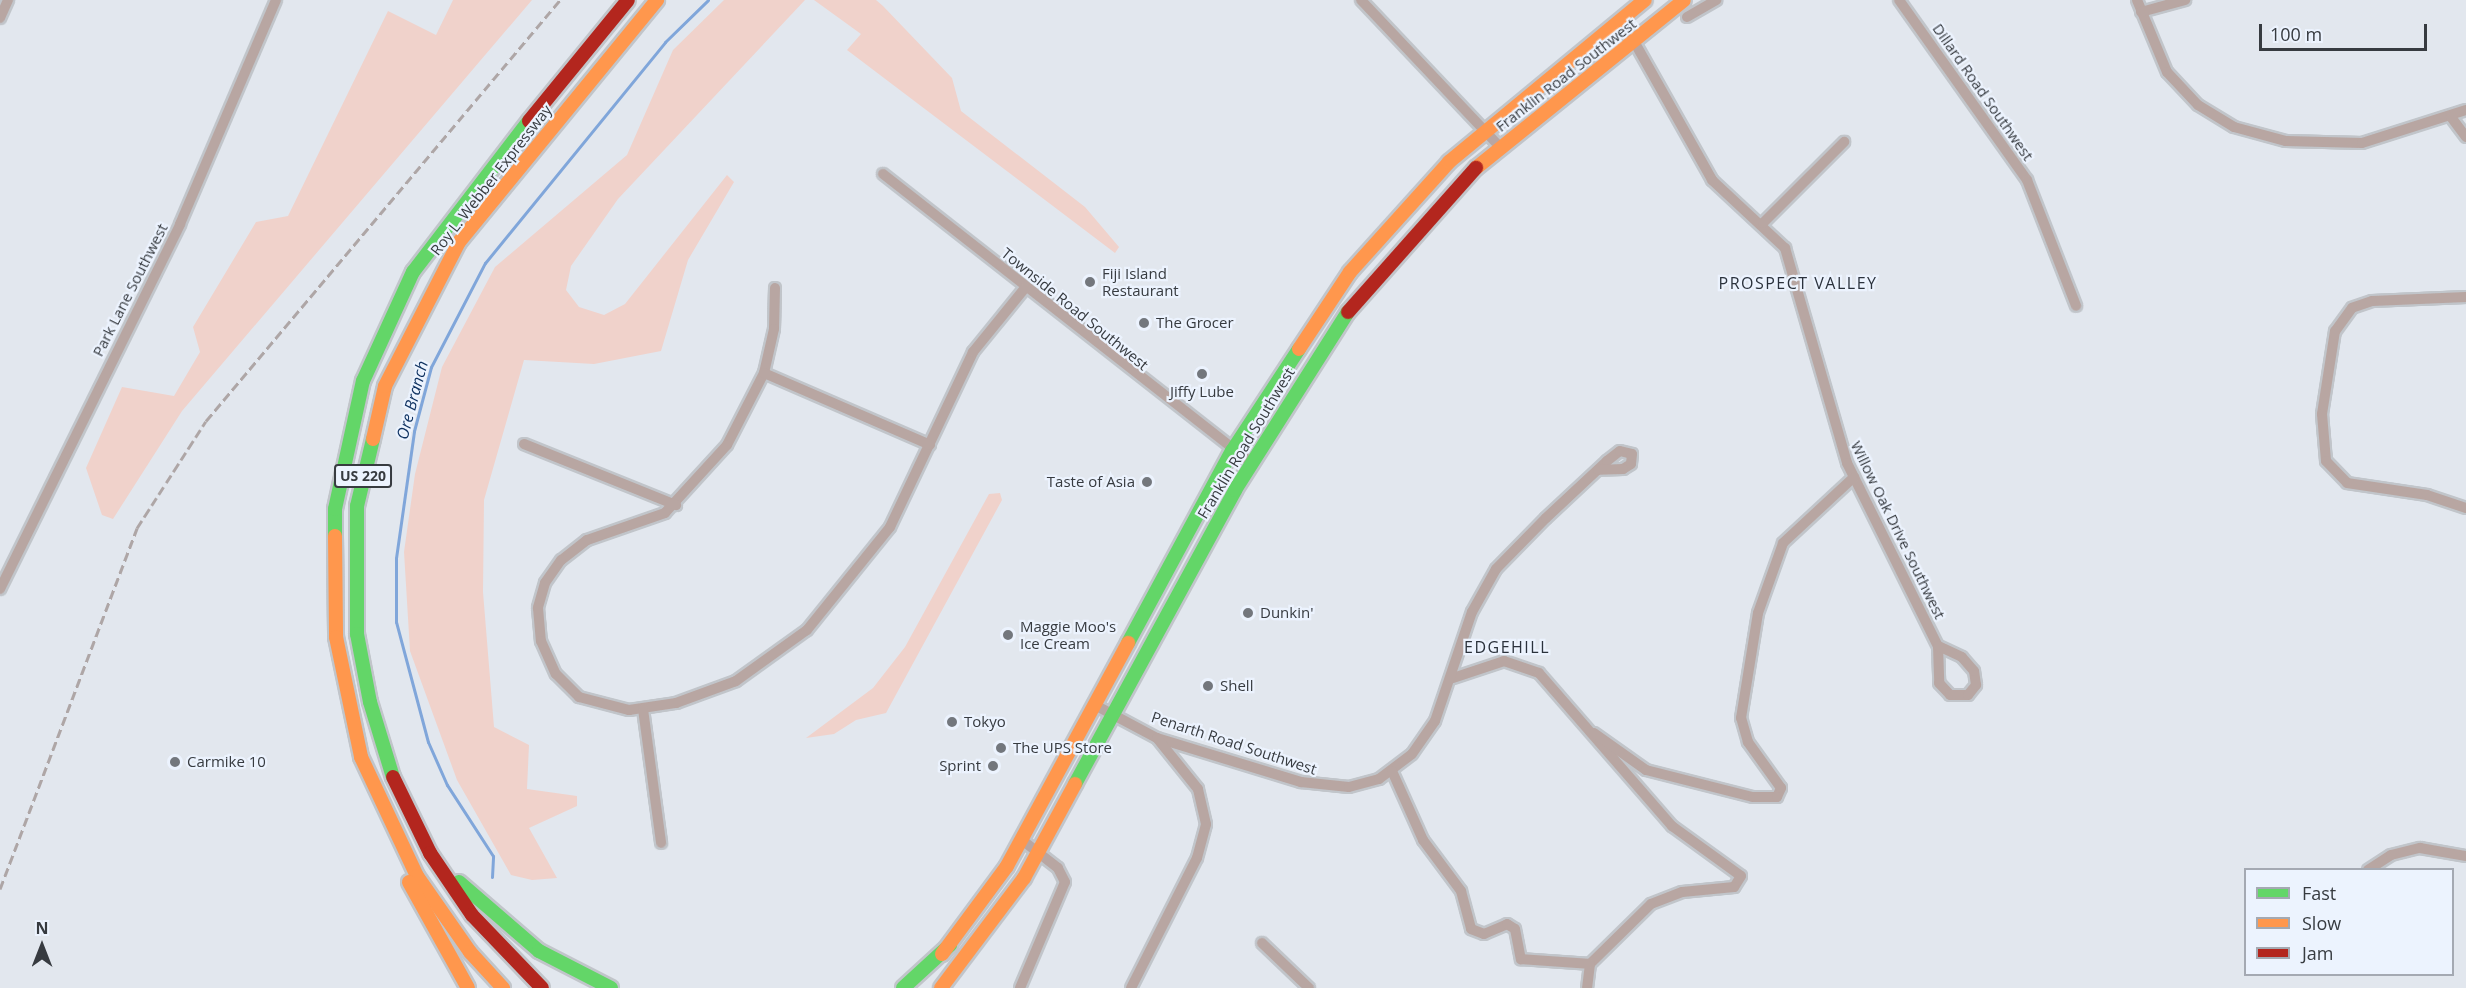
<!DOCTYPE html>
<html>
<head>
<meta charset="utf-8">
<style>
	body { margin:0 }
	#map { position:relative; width:2466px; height:988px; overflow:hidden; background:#e2e7ee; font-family:"Open Sans",sans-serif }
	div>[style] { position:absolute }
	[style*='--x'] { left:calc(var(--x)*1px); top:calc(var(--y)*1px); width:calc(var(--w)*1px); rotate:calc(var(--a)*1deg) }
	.green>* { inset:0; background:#f0d2cb }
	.stream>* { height:3px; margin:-1.5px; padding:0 1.5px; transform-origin:1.5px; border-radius:1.5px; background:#80a6da }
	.roads { filter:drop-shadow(2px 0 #c1c5ca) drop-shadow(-2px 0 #c1c5ca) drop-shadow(0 2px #c1c5ca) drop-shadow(0 -2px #c1c5ca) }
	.street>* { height:10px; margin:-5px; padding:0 5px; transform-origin:5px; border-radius:5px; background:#b8a6a2 }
	.fast>* { height:14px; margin:-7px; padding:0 7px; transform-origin:7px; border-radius:7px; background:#63d668 }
	.slow>* { height:14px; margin:-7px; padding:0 7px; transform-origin:7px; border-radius:7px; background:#ff974d }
	.jam>* { height:14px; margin:-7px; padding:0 7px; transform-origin:7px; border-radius:7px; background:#b3261e }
	.rail>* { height:3px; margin-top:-1.5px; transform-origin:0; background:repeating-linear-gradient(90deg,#aea6a6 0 9px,transparent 0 13.5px) }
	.dots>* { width:16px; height:16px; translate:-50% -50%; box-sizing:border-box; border:3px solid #ecf3fe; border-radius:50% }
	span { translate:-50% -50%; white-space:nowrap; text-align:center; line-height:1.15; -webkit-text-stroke:4.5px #ecf3fe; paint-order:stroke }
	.shield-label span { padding:2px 4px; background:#ecf3fe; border:2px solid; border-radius:4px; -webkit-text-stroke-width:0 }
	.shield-label { font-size:14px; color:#373b40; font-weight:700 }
	.street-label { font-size:15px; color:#373b40 }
	.poi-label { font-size:15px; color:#373b40 }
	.left { translate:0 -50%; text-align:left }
	.right { translate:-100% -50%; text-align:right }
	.neighbourhood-label { font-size:16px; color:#2b323c; letter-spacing:1.5px }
	.water-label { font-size:16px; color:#0d305f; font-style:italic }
	.legend { position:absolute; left:2244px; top:868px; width:210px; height:108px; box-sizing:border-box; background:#ecf3fe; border:2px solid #a4a9b2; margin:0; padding:8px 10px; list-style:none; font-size:18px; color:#373b40 }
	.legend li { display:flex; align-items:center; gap:12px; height:30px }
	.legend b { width:30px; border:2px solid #a4a9b2 }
	.north { position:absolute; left:12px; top:916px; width:60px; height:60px; -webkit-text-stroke:4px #ecf3fe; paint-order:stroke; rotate:0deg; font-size:16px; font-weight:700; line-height:24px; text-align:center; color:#373b40 }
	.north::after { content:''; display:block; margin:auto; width:21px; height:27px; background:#373b40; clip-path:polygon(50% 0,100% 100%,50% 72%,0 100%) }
	.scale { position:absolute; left:2259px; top:24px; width:168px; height:27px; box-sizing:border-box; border:3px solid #373b40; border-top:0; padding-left:8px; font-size:18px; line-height:21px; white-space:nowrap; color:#373b40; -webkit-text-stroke:4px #ecf3fe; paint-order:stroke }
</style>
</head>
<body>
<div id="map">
	<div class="green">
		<div style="clip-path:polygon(453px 0,532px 0,182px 411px,113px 519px,102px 515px,86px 468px,122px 387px,174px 396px,200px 352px,193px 327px,256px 222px,288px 216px,388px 11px,436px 35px)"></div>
		<div style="clip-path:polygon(724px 0,805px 0,618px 199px,571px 266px,566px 290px,579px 307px,604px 315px,625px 304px,727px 175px,734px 182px,688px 260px,661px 351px,594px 364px,524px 360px,484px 500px,483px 592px,494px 727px,529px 745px,527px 789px,577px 796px,577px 806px,529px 828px,557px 878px,532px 880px,511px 875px,457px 780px,410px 651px,404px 552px,415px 474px,442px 367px,495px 267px,627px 155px,673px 50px)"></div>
		<div style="clip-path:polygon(814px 0,876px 0,883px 6px,952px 78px,961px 111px,1085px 207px,1119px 247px,1115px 253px,847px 50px,861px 34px)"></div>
		<div style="clip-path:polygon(1000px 493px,1002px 500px,886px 713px,856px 720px,834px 734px,806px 738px,873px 688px,905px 647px,989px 494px)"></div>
	</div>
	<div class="stream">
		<div style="--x:492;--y:877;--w:21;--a:-87"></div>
		<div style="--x:493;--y:856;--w:85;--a:-122.9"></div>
		<div style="--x:447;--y:785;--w:47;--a:-113.8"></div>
		<div style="--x:428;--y:742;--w:124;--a:-104.9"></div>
		<div style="--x:396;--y:622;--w:64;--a:-90"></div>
		<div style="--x:396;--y:558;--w:128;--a:-81.9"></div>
		<div style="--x:414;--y:431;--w:66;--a:-75.1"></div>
		<div style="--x:431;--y:367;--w:117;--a:-62.6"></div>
		<div style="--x:485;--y:263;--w:285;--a:-50.8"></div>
		<div style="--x:665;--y:42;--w:60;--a:-44.3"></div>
	</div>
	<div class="roads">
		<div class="street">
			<div style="--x:1361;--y:0;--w:202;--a:46.6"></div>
			<div style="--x:1899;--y:0;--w:221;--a:54.6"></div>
			<div style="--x:2027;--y:180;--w:135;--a:68.7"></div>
			<div style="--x:2137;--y:0;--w:78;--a:67.4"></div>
			<div style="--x:2167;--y:72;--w:45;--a:46.8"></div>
			<div style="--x:2198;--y:105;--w:42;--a:31.4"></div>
			<div style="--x:2234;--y:127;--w:54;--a:15.1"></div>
			<div style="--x:2286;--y:141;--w:76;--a:1.5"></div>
			<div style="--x:2362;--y:143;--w:109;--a:-17.6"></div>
			<div style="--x:2141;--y:12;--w:46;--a:-15.3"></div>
			<div style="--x:1687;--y:17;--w:34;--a:-30"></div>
			<div style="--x:0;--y:18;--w:20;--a:-66"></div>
			<div style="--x:1622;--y:20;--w:184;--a:60.6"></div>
			<div style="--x:1712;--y:180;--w:100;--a:43"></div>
			<div style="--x:1785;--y:248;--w:224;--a:73.9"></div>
			<div style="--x:1847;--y:463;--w:204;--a:63.6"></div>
			<div style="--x:1938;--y:646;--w:37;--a:88"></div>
			<div style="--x:1939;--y:683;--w:16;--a:47"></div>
			<div style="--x:1950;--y:695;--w:18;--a:0"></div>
			<div style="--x:1968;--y:695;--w:13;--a:-51"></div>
			<div style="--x:1976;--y:685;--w:14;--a:-98"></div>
			<div style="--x:1974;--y:671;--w:18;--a:-131"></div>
			<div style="--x:1962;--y:657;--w:26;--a:-155"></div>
			<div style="--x:2451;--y:117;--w:25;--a:53"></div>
			<div style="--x:883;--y:174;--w:468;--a:38.1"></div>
			<div style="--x:1763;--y:223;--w:115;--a:-45"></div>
			<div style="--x:775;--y:288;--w:41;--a:91.4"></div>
			<div style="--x:774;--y:329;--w:45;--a:102.8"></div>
			<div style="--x:764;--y:373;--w:81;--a:117.2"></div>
			<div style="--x:727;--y:445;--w:92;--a:132.4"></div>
			<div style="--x:665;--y:513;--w:83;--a:160.9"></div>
			<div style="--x:587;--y:540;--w:33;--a:142"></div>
			<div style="--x:561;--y:560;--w:28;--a:125"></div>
			<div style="--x:545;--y:583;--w:26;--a:106"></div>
			<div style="--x:538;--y:608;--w:33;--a:85"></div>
			<div style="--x:541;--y:641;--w:36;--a:66"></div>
			<div style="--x:556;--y:674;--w:33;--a:45"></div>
			<div style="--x:579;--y:697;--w:52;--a:14.6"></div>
			<div style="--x:629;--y:710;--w:48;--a:-8.5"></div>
			<div style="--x:676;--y:703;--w:64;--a:-20.1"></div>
			<div style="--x:736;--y:681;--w:87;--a:-35.7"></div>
			<div style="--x:807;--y:630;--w:132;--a:-51.1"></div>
			<div style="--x:890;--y:527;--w:194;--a:-64.6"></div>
			<div style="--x:973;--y:352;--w:82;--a:-50.9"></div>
			<div style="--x:2466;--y:297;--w:94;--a:177.6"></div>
			<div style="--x:2372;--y:301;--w:21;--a:161"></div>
			<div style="--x:2352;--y:308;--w:29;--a:126"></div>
			<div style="--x:2335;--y:331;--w:84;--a:98.9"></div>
			<div style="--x:2322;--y:414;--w:47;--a:85.1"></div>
			<div style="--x:2326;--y:461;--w:30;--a:46"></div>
			<div style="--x:2347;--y:483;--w:81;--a:8.5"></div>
			<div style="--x:2427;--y:495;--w:41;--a:18.4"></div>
			<div style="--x:764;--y:373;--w:181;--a:23.4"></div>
			<div style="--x:524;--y:444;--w:164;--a:21.9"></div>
			<div style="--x:0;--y:589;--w:407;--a:-63.7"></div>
			<div style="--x:180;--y:224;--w:244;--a:-66.8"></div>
			<div style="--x:1453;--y:678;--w:54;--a:-18.4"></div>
			<div style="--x:1504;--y:661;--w:37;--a:19"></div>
			<div style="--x:1539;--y:673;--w:203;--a:49"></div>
			<div style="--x:1672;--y:826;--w:85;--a:35.9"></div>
			<div style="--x:1741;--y:876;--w:13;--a:122"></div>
			<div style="--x:1734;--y:887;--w:52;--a:174.5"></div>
			<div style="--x:1682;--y:892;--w:33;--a:159"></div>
			<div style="--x:1651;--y:904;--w:86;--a:135.5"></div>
			<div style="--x:1590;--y:964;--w:24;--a:97"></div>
			<div style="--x:1093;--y:704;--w:72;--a:28"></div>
			<div style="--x:1157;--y:738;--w:151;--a:17"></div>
			<div style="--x:1301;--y:782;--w:48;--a:5.9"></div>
			<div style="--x:1349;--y:787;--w:31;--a:-15"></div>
			<div style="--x:1379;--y:779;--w:41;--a:-37.1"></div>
			<div style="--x:1412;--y:754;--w:40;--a:-55.1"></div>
			<div style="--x:1435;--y:721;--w:115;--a:-71.3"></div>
			<div style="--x:1472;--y:612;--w:49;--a:-60.8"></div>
			<div style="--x:1496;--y:569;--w:71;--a:-45.6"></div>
			<div style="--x:1546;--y:518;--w:83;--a:-43.1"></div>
			<div style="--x:1607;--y:461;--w:16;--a:-38"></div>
			<div style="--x:1620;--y:451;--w:12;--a:14"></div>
			<div style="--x:1632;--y:454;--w:10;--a:96"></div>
			<div style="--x:1631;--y:464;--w:9;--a:148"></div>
			<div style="--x:1623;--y:469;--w:25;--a:178"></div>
			<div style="--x:643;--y:709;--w:135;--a:82.3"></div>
			<div style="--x:1594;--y:733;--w:64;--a:35.4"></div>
			<div style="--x:1646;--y:770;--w:110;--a:14.2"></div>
			<div style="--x:1753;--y:797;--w:24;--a:0"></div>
			<div style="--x:1777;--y:797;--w:10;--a:-66"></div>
			<div style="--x:1781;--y:788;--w:57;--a:-125.7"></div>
			<div style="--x:1748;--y:742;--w:25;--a:-106"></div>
			<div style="--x:1741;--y:718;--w:106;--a:-80.8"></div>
			<div style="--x:1758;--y:613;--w:74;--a:-70.3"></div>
			<div style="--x:1783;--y:543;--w:97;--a:-42.9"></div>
			<div style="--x:1392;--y:771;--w:76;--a:65.8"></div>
			<div style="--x:1423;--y:840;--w:64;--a:53.3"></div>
			<div style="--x:1461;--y:891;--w:39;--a:75"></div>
			<div style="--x:1471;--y:929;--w:14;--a:21"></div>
			<div style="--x:1484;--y:934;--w:25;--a:-23"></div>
			<div style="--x:1507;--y:924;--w:9;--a:32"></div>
			<div style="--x:1515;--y:929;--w:31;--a:79"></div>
			<div style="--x:1521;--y:959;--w:69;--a:4.1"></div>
			<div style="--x:2368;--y:870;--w:27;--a:-33"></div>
			<div style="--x:2391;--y:855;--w:30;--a:-14"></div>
			<div style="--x:2420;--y:848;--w:47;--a:9.9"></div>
			<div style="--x:1262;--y:943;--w:65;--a:43.8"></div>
			<div style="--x:1020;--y:988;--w:115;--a:-67"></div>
			<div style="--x:1065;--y:882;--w:16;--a:-117"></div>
			<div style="--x:1058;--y:868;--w:46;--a:-142.1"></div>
			<div style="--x:1131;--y:988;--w:146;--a:-63.1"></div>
			<div style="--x:1197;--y:858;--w:35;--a:-75"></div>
			<div style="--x:1206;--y:824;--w:36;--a:-103"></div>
			<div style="--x:1198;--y:789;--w:65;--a:-128.8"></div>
		</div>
		<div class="fast">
			<div style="--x:373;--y:439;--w:69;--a:103.4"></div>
			<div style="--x:357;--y:506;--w:128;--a:90"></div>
			<div style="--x:357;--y:634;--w:69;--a:79.2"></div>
			<div style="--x:370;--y:702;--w:78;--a:73"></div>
			<div style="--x:335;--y:536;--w:27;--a:-90"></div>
			<div style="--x:335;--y:509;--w:131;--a:-77.7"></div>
			<div style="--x:363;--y:381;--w:120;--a:-65.4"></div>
			<div style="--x:413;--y:272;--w:190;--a:-52.5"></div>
			<div style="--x:1128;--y:643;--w:218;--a:-61.6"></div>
			<div style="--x:1232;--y:451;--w:122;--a:-56.7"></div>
			<div style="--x:1075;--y:784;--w:335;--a:-61.4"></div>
			<div style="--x:1235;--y:490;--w:211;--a:-57.6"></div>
			<div style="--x:459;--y:882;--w:106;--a:40.8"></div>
			<div style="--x:539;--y:951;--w:81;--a:27.2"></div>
			<div style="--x:903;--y:988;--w:64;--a:-42.5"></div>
		</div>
		<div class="slow">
			<div style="--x:1476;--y:168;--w:267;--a:-38.9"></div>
			<div style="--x:1299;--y:349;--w:92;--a:-56.5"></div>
			<div style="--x:1350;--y:272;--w:148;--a:-48"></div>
			<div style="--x:1449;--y:162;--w:254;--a:-39.6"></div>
			<div style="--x:373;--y:439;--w:54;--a:-77.2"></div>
			<div style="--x:385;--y:386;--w:162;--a:-62.8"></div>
			<div style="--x:459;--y:242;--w:313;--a:-50.7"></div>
			<div style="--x:335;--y:536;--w:101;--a:89.4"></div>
			<div style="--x:336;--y:637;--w:123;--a:78.2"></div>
			<div style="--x:361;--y:757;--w:132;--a:64.8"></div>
			<div style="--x:417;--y:876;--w:93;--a:55.1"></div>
			<div style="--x:470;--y:952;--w:49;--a:47.5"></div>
			<div style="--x:409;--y:882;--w:121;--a:60.9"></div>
			<div style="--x:942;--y:954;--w:109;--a:-53.5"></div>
			<div style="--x:1007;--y:866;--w:254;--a:-61.5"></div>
			<div style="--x:941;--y:988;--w:138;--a:-53"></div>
			<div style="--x:1024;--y:878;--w:107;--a:-61.5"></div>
		</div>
		<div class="jam">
			<div style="--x:529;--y:121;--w:156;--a:-50.7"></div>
			<div style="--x:1348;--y:312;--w:193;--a:-48.4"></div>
			<div style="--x:393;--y:777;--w:85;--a:64"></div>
			<div style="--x:430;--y:853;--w:75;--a:55.9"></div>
			<div style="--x:472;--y:915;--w:101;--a:46.2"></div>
		</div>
	</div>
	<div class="rail">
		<div style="--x:0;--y:889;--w:386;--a:-69.2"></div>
		<div style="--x:137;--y:528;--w:127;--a:-57.2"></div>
		<div style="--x:206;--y:421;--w:550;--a:-49.94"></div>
	</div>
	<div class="dots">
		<div style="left:1090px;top:282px;background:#73777d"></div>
		<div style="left:1144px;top:323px;background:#73777d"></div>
		<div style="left:1202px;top:374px;background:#73777d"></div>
		<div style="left:1147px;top:482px;background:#73777d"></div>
		<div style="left:1248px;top:613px;background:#73777d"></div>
		<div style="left:1008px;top:635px;background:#73777d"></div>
		<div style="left:1208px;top:686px;background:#73777d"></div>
		<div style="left:952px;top:722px;background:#73777d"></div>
		<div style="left:1001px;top:748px;background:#73777d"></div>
		<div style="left:175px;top:762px;background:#73777d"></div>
		<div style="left:993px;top:766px;background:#73777d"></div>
	</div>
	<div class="shield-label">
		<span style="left:363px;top:476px">US 220</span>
	</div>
	<div class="street-label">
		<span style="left:1566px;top:75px;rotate:-38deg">Franklin Road Southwest</span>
		<span style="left:1983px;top:92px;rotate:55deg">Dillard Road Southwest</span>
		<span style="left:491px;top:180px;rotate:-52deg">Roy L. Webber Expressway</span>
		<span style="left:130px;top:290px;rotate:-63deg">Park Lane Southwest</span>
		<span style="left:1075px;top:309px;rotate:39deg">Townside Road Southwest</span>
		<span style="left:1246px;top:443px;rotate:-59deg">Franklin Road Southwest</span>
		<span style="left:1898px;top:530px;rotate:64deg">Willow Oak Drive Southwest</span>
		<span style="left:1234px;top:743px;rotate:18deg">Penarth Road Southwest</span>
	</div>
	<div class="poi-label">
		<span class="left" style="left:1102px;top:282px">Fiji Island<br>Restaurant</span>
		<span class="left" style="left:1156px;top:323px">The Grocer</span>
		<span style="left:1202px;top:392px">Jiffy Lube</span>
		<span class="right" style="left:1135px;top:482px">Taste of Asia</span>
		<span class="left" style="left:1260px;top:613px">Dunkin'</span>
		<span class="left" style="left:1020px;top:635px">Maggie Moo's<br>Ice Cream</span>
		<span class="left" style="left:1220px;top:686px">Shell</span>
		<span class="left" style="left:964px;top:722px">Tokyo</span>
		<span class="left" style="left:1013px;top:748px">The UPS Store</span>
		<span class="left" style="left:187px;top:762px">Carmike 10</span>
		<span class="right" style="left:981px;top:766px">Sprint</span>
	</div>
	<div class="neighbourhood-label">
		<span style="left:1798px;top:283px">PROSPECT VALLEY</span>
		<span style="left:1507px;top:647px">EDGEHILL</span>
	</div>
	<div class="water-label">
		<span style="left:412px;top:400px;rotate:-75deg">Ore Branch</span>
	</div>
	<ul class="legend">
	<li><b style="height:8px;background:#63d668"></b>Fast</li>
	<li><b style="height:8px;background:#ff974d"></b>Slow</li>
	<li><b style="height:8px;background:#b3261e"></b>Jam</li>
	</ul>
	<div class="north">N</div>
	<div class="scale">100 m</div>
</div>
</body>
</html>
